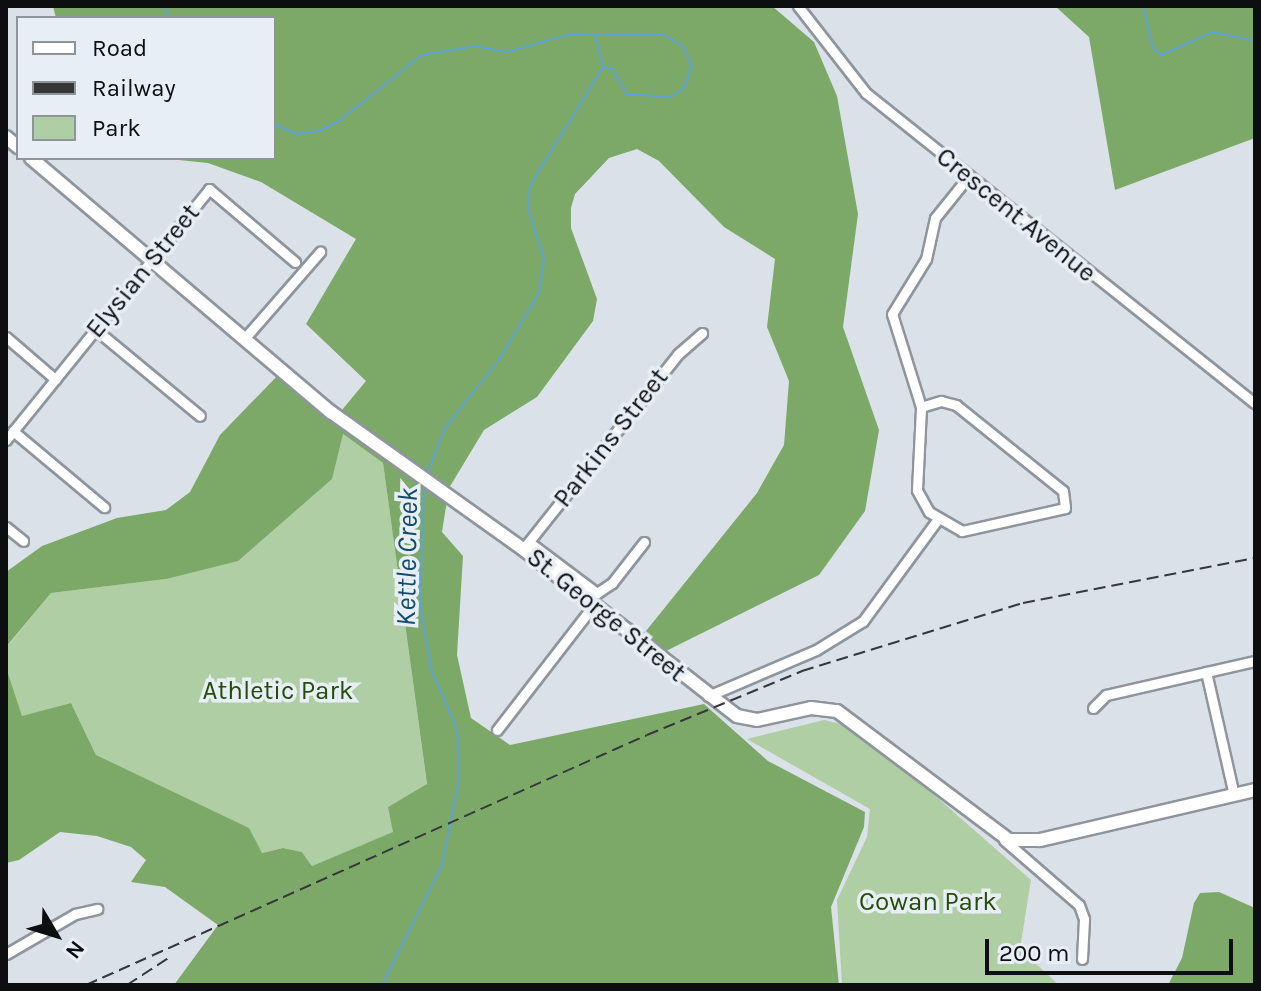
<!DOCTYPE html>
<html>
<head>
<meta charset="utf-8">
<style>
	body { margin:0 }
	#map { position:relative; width:1261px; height:991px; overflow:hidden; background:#dae1e8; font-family:Karla,sans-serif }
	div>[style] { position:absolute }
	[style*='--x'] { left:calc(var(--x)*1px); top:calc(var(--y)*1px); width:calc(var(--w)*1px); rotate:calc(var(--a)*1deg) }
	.green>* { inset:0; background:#b0cea4 }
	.forest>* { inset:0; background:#7ca968 }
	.stream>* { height:2px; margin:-1px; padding:0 1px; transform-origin:1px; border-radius:1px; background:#5da3d5 }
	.roads { filter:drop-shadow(2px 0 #8f959c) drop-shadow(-2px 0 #8f959c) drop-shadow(0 2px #8f959c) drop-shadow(0 -2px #8f959c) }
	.street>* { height:9px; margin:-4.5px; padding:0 4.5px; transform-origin:4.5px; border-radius:4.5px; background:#fff }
	.secondary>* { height:12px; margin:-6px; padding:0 6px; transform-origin:6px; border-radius:6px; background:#fff }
	.rail>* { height:2px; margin-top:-1px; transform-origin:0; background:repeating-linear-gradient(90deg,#35383b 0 12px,transparent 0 18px) }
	span { translate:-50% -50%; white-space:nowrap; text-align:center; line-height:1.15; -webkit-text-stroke:7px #e7eef5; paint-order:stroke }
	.street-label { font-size:26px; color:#0c0e10 }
	.park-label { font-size:26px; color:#244e08 }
	.water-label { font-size:28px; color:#154b6d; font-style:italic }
	.frame { position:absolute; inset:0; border:8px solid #0c0e10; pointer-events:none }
	.legend { position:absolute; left:16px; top:16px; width:260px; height:144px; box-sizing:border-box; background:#e7eef5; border:2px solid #8f9499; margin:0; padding:10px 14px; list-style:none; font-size:24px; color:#0c0e10 }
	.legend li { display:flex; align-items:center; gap:16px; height:40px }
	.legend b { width:40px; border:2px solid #8f9499 }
	.north { position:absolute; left:16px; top:895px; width:80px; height:80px; -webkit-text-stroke:6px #e7eef5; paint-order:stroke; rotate:128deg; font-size:22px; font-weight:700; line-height:32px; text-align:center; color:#0c0e10 }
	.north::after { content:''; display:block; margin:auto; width:28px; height:36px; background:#0c0e10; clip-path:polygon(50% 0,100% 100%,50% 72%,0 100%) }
	.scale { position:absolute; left:985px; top:939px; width:248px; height:36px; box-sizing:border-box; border:4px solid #0c0e10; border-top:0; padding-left:10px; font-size:24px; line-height:28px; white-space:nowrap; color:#0c0e10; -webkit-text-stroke:6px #e7eef5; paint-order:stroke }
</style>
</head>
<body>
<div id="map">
	<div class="green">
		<div style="clip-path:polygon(343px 434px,383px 463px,427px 785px,388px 807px,394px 832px,312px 866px,302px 852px,283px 848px,261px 853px,96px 755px,71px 703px,22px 717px,6px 667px,6px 648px,51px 593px,166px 579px)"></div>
		<div style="clip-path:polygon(824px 720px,858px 728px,1031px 880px,1020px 949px,1059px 985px,842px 985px,837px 900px,867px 837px,870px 809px,747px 739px)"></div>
	</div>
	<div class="forest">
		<div style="clip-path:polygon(53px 6px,772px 6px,814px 42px,837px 96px,858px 214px,843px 327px,879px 430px,865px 511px,819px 575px,662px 653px,642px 636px,757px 493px,784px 445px,789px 381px,767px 327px,775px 259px,724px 227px,659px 161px,637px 149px,609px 158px,575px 194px,571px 208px,571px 228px,597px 299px,593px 321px,537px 397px,484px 430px,449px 488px,442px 532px,463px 556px,457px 655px,471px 718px,510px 745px,704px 704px,768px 761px,865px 812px,864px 827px,831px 907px,839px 985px,174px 985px,218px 925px,165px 887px,131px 882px,146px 860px,131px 847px,97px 836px,60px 832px,19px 860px,6px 863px,6px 667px,22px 716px,71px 703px,96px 755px,249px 828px,262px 853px,283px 848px,302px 852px,312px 866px,393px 832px,388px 807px,427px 784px,383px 463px,343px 434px,332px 479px,238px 561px,166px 579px,51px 593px,6px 647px,6px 572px,42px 546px,117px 518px,166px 510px,190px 492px,220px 435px,281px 372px,337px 416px,366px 381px,306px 324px,356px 239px,261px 182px,208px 163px,159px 158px,274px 158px,274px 18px,56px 18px)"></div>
		<div style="clip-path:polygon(1055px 6px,1255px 6px,1255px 138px,1115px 190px,1089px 37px)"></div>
		<div style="clip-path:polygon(1219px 892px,1255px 908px,1255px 985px,1168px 985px,1182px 958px,1194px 903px,1200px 893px)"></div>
	</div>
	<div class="stream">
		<div style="--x:164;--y:6;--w:13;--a:63"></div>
		<div style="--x:1143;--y:6;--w:43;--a:76.6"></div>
		<div style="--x:1153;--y:48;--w:11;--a:41"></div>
		<div style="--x:1161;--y:55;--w:57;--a:-23.9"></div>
		<div style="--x:1213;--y:32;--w:43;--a:12.1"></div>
		<div style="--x:597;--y:34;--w:65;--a:0"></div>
		<div style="--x:662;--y:34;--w:24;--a:30"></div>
		<div style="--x:683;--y:46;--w:22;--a:66"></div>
		<div style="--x:692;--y:66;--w:23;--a:110"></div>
		<div style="--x:684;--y:88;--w:17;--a:147"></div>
		<div style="--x:670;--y:97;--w:43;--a:-176"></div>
		<div style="--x:627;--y:94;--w:29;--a:-121"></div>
		<div style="--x:612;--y:69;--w:8;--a:-166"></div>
		<div style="--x:274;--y:124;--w:24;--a:24"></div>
		<div style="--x:296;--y:134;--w:23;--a:-7"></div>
		<div style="--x:319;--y:131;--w:22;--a:-27"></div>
		<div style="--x:339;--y:121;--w:106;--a:-38.5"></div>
		<div style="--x:422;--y:55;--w:54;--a:-9.6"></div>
		<div style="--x:475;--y:46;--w:33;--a:11"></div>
		<div style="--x:507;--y:52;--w:62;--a:-15.8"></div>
		<div style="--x:567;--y:35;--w:28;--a:-2"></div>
		<div style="--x:595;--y:34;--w:34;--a:76"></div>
		<div style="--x:603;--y:67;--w:139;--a:121.7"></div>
		<div style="--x:530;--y:185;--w:23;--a:95"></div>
		<div style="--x:528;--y:208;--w:52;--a:72.3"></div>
		<div style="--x:544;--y:258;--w:35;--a:98"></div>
		<div style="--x:539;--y:293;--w:78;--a:120.8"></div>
		<div style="--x:499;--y:360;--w:88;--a:128.6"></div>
		<div style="--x:444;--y:429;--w:47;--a:110"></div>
		<div style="--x:382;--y:985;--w:134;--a:-63.4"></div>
		<div style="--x:442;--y:865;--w:88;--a:-78.8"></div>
		<div style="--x:459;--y:779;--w:50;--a:-92.3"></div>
		<div style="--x:457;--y:729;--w:65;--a:-113.4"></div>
		<div style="--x:431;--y:669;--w:65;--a:-99.8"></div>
		<div style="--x:420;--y:605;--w:119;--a:-88.1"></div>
	</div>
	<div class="roads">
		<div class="street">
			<div style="--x:798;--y:6;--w:110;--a:52"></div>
			<div style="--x:866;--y:93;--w:497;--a:38.6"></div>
			<div style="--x:95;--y:329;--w:136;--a:39.6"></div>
			<div style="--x:6;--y:337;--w:65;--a:40.6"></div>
			<div style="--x:244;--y:339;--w:116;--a:-48.9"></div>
			<div style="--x:921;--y:407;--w:21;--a:-17"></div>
			<div style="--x:941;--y:401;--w:16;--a:15"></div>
			<div style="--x:956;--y:405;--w:137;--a:38.8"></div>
			<div style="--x:1063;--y:491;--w:17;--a:83"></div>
			<div style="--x:1065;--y:508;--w:106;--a:167.4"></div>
			<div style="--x:962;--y:531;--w:38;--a:-150"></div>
			<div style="--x:929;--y:512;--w:25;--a:-119"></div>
			<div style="--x:917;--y:490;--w:83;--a:-87.2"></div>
			<div style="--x:921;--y:407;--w:97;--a:-107.3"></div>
			<div style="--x:892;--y:314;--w:65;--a:-58.3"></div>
			<div style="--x:926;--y:259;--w:42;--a:-77.6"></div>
			<div style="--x:935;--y:218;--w:53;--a:-51.2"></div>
			<div style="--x:13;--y:431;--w:119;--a:39.9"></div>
			<div style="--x:6;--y:440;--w:323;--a:-51"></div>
			<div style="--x:209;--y:189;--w:113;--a:40.3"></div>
			<div style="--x:6;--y:527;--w:22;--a:39"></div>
			<div style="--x:529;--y:542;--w:85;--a:36.9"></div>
			<div style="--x:597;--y:593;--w:18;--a:-34"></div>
			<div style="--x:612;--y:583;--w:52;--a:-52"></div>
			<div style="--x:523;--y:549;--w:249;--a:-51.5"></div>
			<div style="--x:678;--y:354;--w:32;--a:-41"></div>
			<div style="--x:1206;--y:672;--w:126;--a:77.2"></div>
			<div style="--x:708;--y:696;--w:117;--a:-23.1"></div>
			<div style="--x:816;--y:650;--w:55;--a:-31.7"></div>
			<div style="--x:863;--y:621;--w:127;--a:-53.7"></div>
			<div style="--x:1093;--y:708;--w:18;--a:-45"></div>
			<div style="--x:1106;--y:695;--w:153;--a:-12.9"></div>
			<div style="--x:497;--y:730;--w:157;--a:-52.3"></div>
			<div style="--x:1004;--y:840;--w:99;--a:40.9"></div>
			<div style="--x:1079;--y:905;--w:15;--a:70"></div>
			<div style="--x:1084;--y:919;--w:40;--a:92.9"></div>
			<div style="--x:6;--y:954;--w:80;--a:-30.1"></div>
			<div style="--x:75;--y:914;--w:23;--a:-13"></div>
		</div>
		<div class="secondary">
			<div style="--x:6;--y:137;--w:16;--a:40"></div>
			<div style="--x:31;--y:158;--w:393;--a:40.3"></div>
			<div style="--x:331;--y:412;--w:236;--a:35.5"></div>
			<div style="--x:523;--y:549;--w:271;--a:38"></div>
			<div style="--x:737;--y:716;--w:20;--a:11"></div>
			<div style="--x:757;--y:720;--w:55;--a:-12.5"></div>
			<div style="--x:811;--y:708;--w:26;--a:7"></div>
			<div style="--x:837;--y:711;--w:215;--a:36.9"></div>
			<div style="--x:1009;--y:840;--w:31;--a:0"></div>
			<div style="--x:1040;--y:840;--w:221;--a:-13.1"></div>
		</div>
	</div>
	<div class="rail">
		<div style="--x:86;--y:985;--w:614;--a:-24.02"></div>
		<div style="--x:647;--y:735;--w:168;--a:-22.4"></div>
		<div style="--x:802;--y:671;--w:231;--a:-17.1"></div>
		<div style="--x:1023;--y:603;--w:236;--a:-11"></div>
		<div style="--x:127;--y:985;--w:51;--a:-33.1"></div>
	</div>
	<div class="street-label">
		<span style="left:1016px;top:215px;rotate:39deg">Crescent Avenue</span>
		<span style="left:143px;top:271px;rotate:-51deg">Elysian Street</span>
		<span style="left:611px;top:438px;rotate:-52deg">Parkins Street</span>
		<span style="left:606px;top:615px;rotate:39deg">St. George Street</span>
	</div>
	<div class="park-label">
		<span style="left:278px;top:691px">Athletic Park</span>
		<span style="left:928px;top:902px">Cowan Park</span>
	</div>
	<div class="water-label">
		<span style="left:407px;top:557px;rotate:-89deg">Kettle Creek</span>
	</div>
	<div class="frame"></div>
	<ul class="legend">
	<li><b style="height:10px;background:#fff"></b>Road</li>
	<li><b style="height:10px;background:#35383b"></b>Railway</li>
	<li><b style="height:22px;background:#b0cea4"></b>Park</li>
	</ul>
	<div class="north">N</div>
	<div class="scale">200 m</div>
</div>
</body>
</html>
